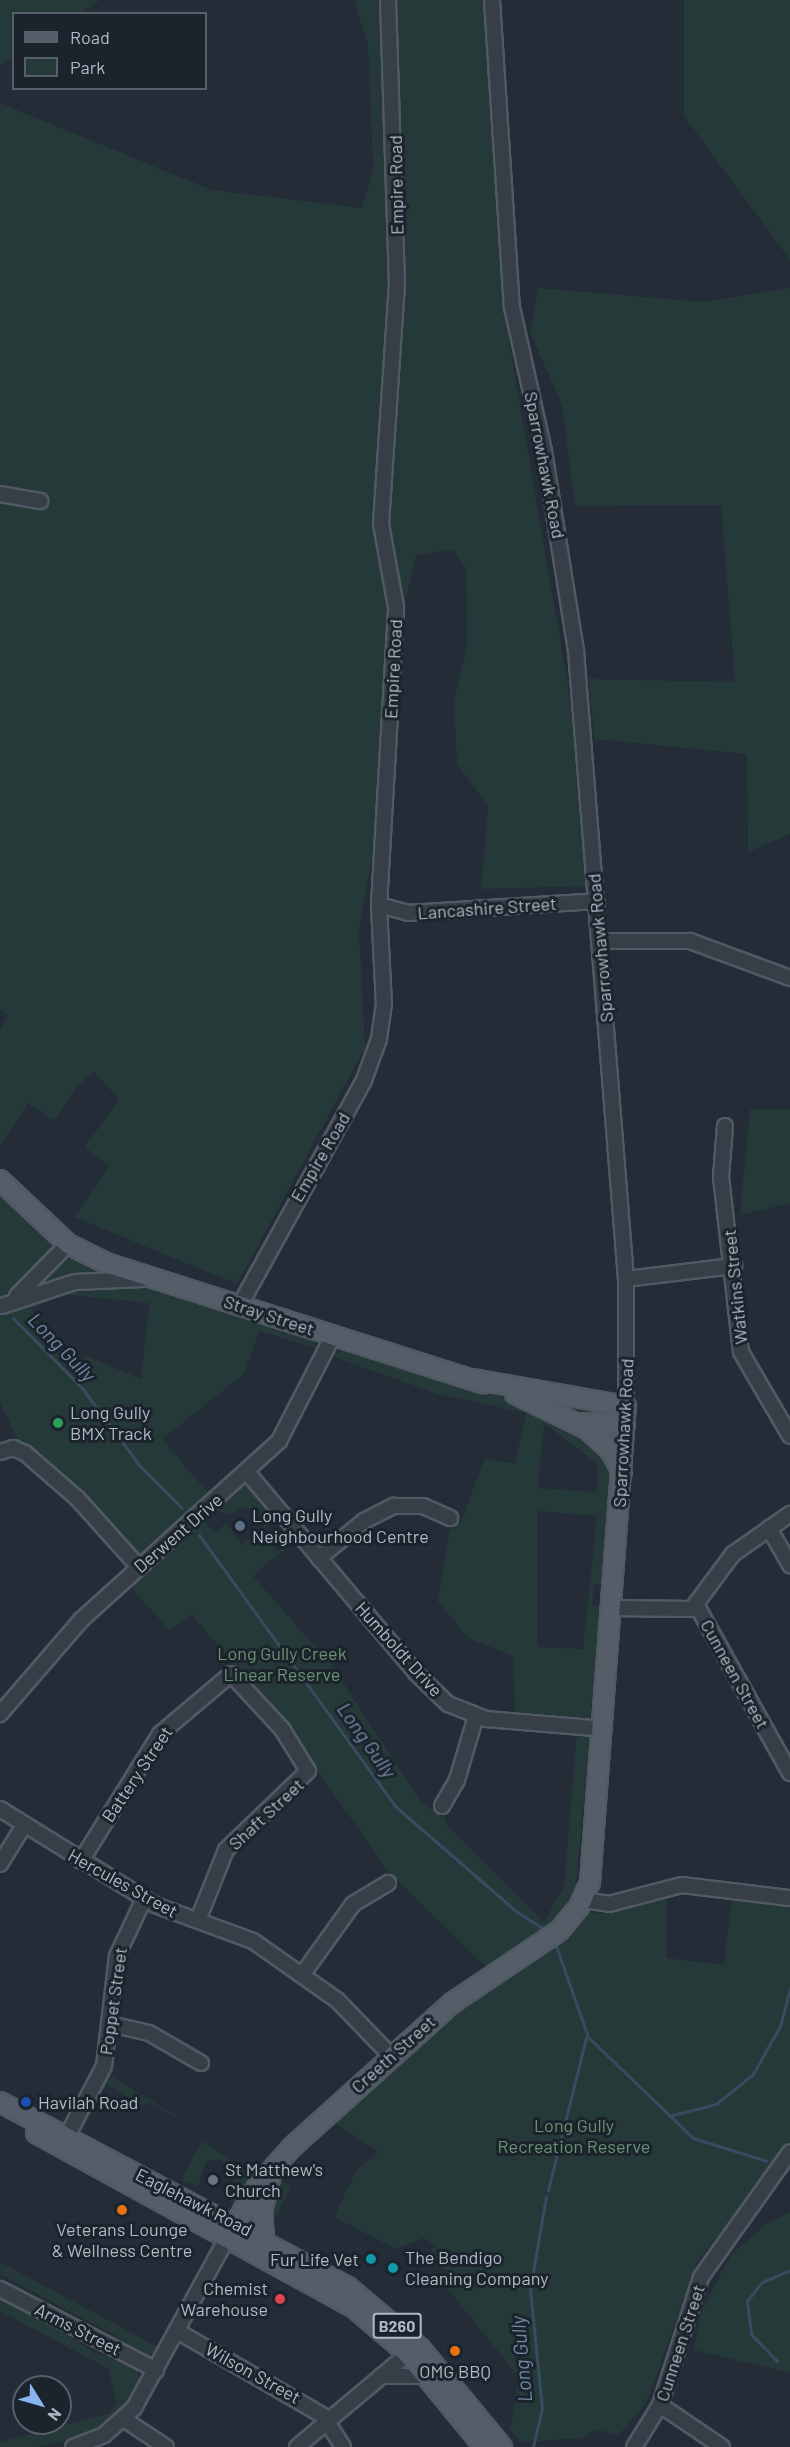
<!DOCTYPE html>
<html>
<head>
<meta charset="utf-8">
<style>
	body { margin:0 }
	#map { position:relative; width:790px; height:2447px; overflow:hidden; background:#232c37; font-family:Barlow,sans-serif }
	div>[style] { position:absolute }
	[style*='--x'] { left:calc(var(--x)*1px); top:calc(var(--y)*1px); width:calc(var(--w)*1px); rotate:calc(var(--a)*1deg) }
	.green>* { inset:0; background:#263939 }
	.stream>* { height:3px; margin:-1.5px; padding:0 1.5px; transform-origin:1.5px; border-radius:1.5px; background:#394b60 }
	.roads { filter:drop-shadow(2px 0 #515963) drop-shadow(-2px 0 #515963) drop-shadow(0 2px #515963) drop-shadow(0 -2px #515963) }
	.minor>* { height:14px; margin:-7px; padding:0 7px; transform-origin:7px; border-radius:7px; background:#363e48 }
	.major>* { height:18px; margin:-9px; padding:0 9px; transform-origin:9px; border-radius:9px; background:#545d68 }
	.dots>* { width:16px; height:16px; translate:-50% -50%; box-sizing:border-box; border:3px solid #1b232c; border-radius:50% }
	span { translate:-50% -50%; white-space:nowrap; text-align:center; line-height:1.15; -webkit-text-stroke:6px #1b232c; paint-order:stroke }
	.shield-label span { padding:2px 4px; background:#1b232c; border:2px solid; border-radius:4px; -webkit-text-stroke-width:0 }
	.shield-label { font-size:16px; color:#b1b9c4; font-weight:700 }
	.street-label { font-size:18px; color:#b1b9c4 }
	.poi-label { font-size:18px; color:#b1b9c4 }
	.left { translate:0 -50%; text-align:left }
	.right { translate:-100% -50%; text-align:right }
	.park-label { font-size:18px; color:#6a9371 }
	.water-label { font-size:20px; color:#738ba6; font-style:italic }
	.legend { position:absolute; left:12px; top:12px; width:195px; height:78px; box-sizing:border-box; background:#1b232c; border:2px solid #575f69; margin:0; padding:8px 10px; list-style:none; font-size:18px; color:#b1b9c4 }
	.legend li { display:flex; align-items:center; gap:12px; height:30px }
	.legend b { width:30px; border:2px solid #575f69 }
	.north { position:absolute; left:12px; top:2375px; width:60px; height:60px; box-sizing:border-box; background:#1b232c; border:2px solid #575f69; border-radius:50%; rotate:127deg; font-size:16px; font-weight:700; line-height:24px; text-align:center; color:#b1b9c4 }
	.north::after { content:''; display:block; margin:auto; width:21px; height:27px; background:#8ab6ef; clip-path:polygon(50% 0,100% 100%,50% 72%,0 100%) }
</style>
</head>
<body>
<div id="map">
	<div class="green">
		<div style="clip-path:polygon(0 0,100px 0,81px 13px,14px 14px,13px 59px,0 65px)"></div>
		<div style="clip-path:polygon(354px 0,488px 0,504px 311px,571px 703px,586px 886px,481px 889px,488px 806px,457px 764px,454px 701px,467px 647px,466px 570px,453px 549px,416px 555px,386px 690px,375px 840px,359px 931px,365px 1048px,237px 1284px,74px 1217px,109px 1166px,85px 1147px,119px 1099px,94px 1072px,77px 1086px,54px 1120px,28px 1103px,0 1146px,0 1030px,7px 1015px,0 1009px,0 103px,212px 190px,362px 208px,373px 169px,368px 45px)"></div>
		<div style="clip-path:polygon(684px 0,790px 0,790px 260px,684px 116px)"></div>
		<div style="clip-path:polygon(538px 288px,704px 302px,790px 288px,790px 834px,748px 852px,747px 754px,594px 739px,589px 679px,735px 682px,721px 505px,575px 506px,562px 405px,530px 332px)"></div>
		<div style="clip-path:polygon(750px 1109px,790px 1109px,790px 1203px,740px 1215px)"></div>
		<div style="clip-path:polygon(0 1190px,54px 1248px,0 1301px)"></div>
		<div style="clip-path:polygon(67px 1258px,74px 1259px,106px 1275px,40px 1287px)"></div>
		<div style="clip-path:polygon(evenodd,142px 1285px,312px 1338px,318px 1349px,259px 1331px,244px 1374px,162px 1439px,210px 1495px,138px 1554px,19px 1442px,0 1403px,0 1315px,67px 1288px,142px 1285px,62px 1294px,149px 1303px,141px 1379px,85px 1355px,83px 1372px,41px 1328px,32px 1309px,62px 1294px)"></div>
		<div style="clip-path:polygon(evenodd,344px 1349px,525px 1403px,588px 1436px,610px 1465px,604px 1585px,594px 1584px,592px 1606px,602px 1606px,590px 1720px,515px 1717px,513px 1656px,468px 1638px,438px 1602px,450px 1530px,460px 1524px,485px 1458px,515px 1464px,526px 1413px,438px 1394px,331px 1356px,344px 1349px,544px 1423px,598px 1464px,597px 1492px,538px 1488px,544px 1423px,344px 1349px,537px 1511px,597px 1516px,583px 1649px,537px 1647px,537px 1511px)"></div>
		<div style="clip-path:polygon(543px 1397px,615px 1412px,617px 1415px,580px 1417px)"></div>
		<div style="clip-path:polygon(241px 1486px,251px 1486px,282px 1524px,273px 1521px,261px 1531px,277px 1551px,290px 1541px,284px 1533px,287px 1530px,296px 1539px,253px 1576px,331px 1664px,422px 1803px,445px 1818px,448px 1827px,544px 1921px,564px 1887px,577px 1732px,590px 1738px,575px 1897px,562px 1919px,514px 1954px,487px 1968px,388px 1871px,283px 1722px,191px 1614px,170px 1631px,129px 1585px,203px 1519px,215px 1533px,226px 1523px,242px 1545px,259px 1531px,268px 1521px,258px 1509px,240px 1507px,230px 1515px,215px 1510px)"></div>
		<div style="clip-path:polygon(732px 1893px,790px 1904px,790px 2144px,697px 2262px,648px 2399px,626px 2428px,616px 2435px,597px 2429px,583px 2438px,522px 2442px,510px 2430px,519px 2377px,443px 2283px,447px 2272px,428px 2254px,436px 2245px,423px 2238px,396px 2249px,334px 2217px,355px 2173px,378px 2151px,331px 2121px,422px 2034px,588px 1911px,602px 1914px,666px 1894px,667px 1958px,724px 1965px)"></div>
		<div style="clip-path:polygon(106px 2073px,183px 2120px,189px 2124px,150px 2103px,140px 2104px,107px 2084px,81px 2133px,79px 2126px)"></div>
		<div style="clip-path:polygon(202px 2141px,248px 2172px,250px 2185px,235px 2208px,229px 2198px,236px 2173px,219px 2159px,206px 2162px,198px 2186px,181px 2180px)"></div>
		<div style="clip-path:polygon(275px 2178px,291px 2186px,270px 2229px,268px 2227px)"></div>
		<div style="clip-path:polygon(790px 2212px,790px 2373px,694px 2350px,701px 2312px,731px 2255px,766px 2224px)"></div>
		<div style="clip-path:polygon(0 2262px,158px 2347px,156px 2352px,147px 2357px,130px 2349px,120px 2338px,0 2274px)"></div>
		<div style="clip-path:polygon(0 2297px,99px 2354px,137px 2368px,140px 2382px,125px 2408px,90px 2433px,38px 2447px,0 2447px,0 2442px,110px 2413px,116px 2403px,109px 2369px,0 2311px)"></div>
	</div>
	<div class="stream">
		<div style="--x:13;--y:1318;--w:98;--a:45.4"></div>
		<div style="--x:82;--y:1388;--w:97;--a:53.4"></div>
		<div style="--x:140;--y:1466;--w:59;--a:45"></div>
		<div style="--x:199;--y:1535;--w:334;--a:54.1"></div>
		<div style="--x:395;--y:1806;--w:162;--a:41"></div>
		<div style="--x:517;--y:1912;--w:32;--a:32"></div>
		<div style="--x:587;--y:2036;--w:147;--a:43.9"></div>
		<div style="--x:693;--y:2138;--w:77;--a:17.3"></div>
		<div style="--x:669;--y:2116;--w:49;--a:-14.3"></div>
		<div style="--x:716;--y:2104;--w:48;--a:-39"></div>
		<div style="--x:753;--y:2074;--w:55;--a:-60.6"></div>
		<div style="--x:780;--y:2026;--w:39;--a:-75"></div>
		<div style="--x:548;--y:2190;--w:161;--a:-76"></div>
		<div style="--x:587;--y:2034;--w:96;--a:-109.4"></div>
		<div style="--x:777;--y:2361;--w:37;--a:-134"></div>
		<div style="--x:751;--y:2334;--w:33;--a:-97"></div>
		<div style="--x:747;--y:2301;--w:24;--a:-52"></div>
		<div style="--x:762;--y:2282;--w:30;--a:-23"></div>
		<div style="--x:533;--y:2447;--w:40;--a:-77"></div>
		<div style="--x:542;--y:2408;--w:119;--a:-95.8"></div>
		<div style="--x:530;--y:2290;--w:95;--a:-80.3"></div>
	</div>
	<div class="roads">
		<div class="minor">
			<div style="--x:492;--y:0;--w:308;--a:86.3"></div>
			<div style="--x:512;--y:307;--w:148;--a:77.5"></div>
			<div style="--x:544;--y:451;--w:203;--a:80.9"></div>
			<div style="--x:576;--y:651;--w:630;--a:85.45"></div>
			<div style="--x:626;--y:1279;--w:127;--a:90"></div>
			<div style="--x:0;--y:494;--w:41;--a:9.9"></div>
			<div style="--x:379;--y:905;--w:30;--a:15"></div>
			<div style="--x:408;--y:913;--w:189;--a:-3.6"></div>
			<div style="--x:600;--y:941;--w:90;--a:0"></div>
			<div style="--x:690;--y:941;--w:107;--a:20.3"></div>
			<div style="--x:725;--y:1126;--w:51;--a:94.5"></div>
			<div style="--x:721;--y:1177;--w:176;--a:83.5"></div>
			<div style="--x:741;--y:1352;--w:97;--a:59.7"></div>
			<div style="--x:626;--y:1279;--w:109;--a:-6.9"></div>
			<div style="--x:17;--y:1296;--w:73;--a:-45.6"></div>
			<div style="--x:240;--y:1305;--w:257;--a:-61.1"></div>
			<div style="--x:364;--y:1080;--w:44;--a:-69.9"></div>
			<div style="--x:379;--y:1039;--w:34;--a:-82"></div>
			<div style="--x:384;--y:1005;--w:100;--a:-92.9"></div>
			<div style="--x:379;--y:905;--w:298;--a:-86.7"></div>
			<div style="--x:396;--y:607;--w:84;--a:-100.2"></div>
			<div style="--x:381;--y:524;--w:239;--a:-86.2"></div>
			<div style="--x:397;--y:286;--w:286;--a:-91.8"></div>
			<div style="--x:2;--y:1306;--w:77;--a:-18.2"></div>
			<div style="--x:75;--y:1282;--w:68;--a:-2.5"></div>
			<div style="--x:0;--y:1452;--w:14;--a:-17"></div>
			<div style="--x:13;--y:1448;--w:13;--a:23"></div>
			<div style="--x:25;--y:1453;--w:69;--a:40.9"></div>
			<div style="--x:77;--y:1498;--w:93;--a:48.1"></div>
			<div style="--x:247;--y:1472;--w:263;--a:49.9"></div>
			<div style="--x:416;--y:1673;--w:45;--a:44.1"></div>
			<div style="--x:448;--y:1704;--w:41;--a:21.5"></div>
			<div style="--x:486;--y:1719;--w:118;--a:4.8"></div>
			<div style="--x:769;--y:1528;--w:43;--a:60.4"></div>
			<div style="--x:319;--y:1558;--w:58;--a:-39.4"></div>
			<div style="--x:364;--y:1521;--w:34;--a:-27"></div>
			<div style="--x:394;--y:1506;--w:29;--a:0"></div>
			<div style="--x:423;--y:1506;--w:30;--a:24"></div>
			<div style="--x:697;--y:1606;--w:191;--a:60.9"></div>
			<div style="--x:613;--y:1608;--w:79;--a:0.7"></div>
			<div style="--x:692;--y:1609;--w:69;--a:-53.3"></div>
			<div style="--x:733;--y:1554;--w:70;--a:-35.1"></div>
			<div style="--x:0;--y:1714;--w:124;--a:-49.2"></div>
			<div style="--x:81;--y:1620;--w:267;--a:-42.1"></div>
			<div style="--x:279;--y:1441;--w:118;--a:-62.8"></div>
			<div style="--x:442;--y:1806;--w:30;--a:-60"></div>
			<div style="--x:457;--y:1780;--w:67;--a:-73.5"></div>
			<div style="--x:0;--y:1809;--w:182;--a:31.8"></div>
			<div style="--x:155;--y:1905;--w:104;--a:20.2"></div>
			<div style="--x:253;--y:1941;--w:103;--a:35.1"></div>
			<div style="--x:337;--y:2000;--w:78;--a:46"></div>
			<div style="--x:81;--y:1861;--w:150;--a:-58.1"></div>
			<div style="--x:160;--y:1734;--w:93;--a:-40.2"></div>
			<div style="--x:231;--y:1674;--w:75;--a:47.2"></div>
			<div style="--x:282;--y:1729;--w:49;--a:58.2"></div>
			<div style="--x:308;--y:1771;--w:114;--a:136.1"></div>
			<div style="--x:226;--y:1850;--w:75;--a:111.8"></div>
			<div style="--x:0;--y:1864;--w:44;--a:-58.1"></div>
			<div style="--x:584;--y:1900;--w:25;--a:9"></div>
			<div style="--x:609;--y:1904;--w:75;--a:-14.6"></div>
			<div style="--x:682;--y:1885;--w:109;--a:6.9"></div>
			<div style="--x:302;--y:1975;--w:87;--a:-54.3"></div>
			<div style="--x:353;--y:1904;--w:41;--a:-31"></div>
			<div style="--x:110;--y:2024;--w:40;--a:13"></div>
			<div style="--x:149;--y:2033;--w:60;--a:30"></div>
			<div style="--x:67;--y:2136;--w:79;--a:-62.1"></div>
			<div style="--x:104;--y:2066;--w:111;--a:-83.3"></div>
			<div style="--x:117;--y:1956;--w:63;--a:-64.7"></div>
			<div style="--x:0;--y:2289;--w:176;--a:27.4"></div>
			<div style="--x:177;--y:2331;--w:173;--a:30.1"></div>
			<div style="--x:381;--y:2376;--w:47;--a:0"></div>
			<div style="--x:660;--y:2405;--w:75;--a:34.1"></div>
			<div style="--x:325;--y:2419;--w:33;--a:57"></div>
			<div style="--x:125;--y:2420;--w:49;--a:33.4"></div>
			<div style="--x:73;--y:2447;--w:33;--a:-21"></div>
			<div style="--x:104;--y:2435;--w:40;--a:-42"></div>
			<div style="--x:134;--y:2408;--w:194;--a:-61.3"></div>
			<div style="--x:297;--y:2447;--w:145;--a:-40"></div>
			<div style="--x:634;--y:2447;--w:49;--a:-58.2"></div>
			<div style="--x:660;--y:2405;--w:134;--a:-72.2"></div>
			<div style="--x:701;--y:2277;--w:153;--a:-54.5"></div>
		</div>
		<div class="major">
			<div style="--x:0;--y:1180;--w:93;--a:43.3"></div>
			<div style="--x:68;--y:1244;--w:42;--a:26.6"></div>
			<div style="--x:106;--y:1263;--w:396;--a:17.7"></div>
			<div style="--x:515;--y:1394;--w:80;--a:25.9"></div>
			<div style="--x:587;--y:1429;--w:31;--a:42"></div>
			<div style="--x:610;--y:1450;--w:25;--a:61"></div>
			<div style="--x:579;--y:1423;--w:46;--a:1.2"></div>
			<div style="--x:0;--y:2102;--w:394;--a:28"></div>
			<div style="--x:348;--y:2287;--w:94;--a:40.3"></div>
			<div style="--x:420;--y:2348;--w:129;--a:50.4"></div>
			<div style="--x:36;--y:2133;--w:362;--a:28.8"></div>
			<div style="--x:353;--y:2307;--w:72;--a:40.5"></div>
			<div style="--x:408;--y:2354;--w:120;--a:50.7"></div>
			<div style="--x:227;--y:2238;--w:59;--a:-59.5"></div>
			<div style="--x:257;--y:2187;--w:52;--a:-48.9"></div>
			<div style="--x:291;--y:2148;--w:217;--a:-42"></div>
			<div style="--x:452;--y:2003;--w:129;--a:-33.9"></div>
			<div style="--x:559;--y:1931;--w:31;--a:-50"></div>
			<div style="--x:579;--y:1907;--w:27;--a:-66"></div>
			<div style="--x:590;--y:1882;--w:477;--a:-85.7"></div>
			<div style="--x:626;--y:1406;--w:155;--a:-170"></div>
			<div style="--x:264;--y:2238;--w:27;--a:-94"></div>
			<div style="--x:262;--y:2211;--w:36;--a:-76"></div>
		</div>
	</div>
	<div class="dots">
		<div style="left:58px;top:1423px;background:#2e9e5b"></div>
		<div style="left:240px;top:1526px;background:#5c6f8a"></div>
		<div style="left:26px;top:2102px;background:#1a4fb4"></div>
		<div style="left:213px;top:2180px;background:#6b7280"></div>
		<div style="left:122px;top:2210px;background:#e8710a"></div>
		<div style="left:371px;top:2259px;background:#0f9aa8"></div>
		<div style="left:393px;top:2268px;background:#0f9aa8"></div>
		<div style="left:280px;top:2299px;background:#e0444e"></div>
		<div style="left:455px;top:2351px;background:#e8710a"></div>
	</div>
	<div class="shield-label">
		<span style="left:397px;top:2326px">B260</span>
	</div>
	<div class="street-label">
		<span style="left:396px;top:185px;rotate:-91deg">Empire Road</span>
		<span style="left:545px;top:465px;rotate:79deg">Sparrowhawk Road</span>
		<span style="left:393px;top:669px;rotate:-87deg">Empire Road</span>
		<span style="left:487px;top:908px;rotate:-4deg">Lancashire Street</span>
		<span style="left:600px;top:948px;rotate:-95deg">Sparrowhawk Road</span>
		<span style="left:320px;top:1157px;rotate:-60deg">Empire Road</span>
		<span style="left:735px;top:1287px;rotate:-96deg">Watkins Street</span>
		<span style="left:269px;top:1315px;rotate:18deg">Stray Street</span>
		<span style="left:623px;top:1433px;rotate:-87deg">Sparrowhawk Road</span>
		<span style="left:178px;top:1533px;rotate:-41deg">Derwent Drive</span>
		<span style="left:399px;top:1649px;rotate:48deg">Humboldt Drive</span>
		<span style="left:735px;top:1674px;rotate:61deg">Cunneen Street</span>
		<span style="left:137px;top:1774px;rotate:-56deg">Battery Street</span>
		<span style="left:266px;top:1814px;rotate:-43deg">Shaft Street</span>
		<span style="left:123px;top:1883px;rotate:29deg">Hercules Street</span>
		<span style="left:113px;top:2001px;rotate:-82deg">Poppet Street</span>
		<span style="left:393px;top:2054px;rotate:-42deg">Creeth Street</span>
		<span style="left:194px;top:2202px;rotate:27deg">Eaglehawk Road</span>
		<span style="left:78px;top:2329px;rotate:27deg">Arms Street</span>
		<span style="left:680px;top:2343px;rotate:-72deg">Cunneen Street</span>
		<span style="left:253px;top:2373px;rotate:29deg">Wilson Street</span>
	</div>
	<div class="poi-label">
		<span class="left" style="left:70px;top:1423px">Long Gully<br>BMX Track</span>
		<span class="left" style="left:252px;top:1526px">Long Gully<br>Neighbourhood Centre</span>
		<span class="left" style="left:38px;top:2102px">Havilah Road</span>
		<span class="left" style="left:225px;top:2180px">St Matthew's<br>Church</span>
		<span style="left:122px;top:2240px">Veterans Lounge<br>&amp; Wellness Centre</span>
		<span class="left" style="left:405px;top:2268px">The Bendigo<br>Cleaning Company</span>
		<span class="right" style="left:359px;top:2259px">Fur Life Vet</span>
		<span class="right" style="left:268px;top:2299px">Chemist<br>Warehouse</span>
		<span style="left:455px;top:2371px">OMG BBQ</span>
	</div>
	<div class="park-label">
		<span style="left:282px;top:1664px">Long Gully Creek<br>Linear Reserve</span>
		<span style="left:574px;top:2136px">Long Gully<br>Recreation Reserve</span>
	</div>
	<div class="water-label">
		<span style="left:62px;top:1347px;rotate:46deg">Long Gully</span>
		<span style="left:367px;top:1740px;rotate:55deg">Long Gully</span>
		<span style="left:521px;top:2359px;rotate:-95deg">Long Gully</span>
	</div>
	<ul class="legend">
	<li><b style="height:8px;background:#545d68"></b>Road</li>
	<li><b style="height:16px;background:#263939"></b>Park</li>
	</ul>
	<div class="north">N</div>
</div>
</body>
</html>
